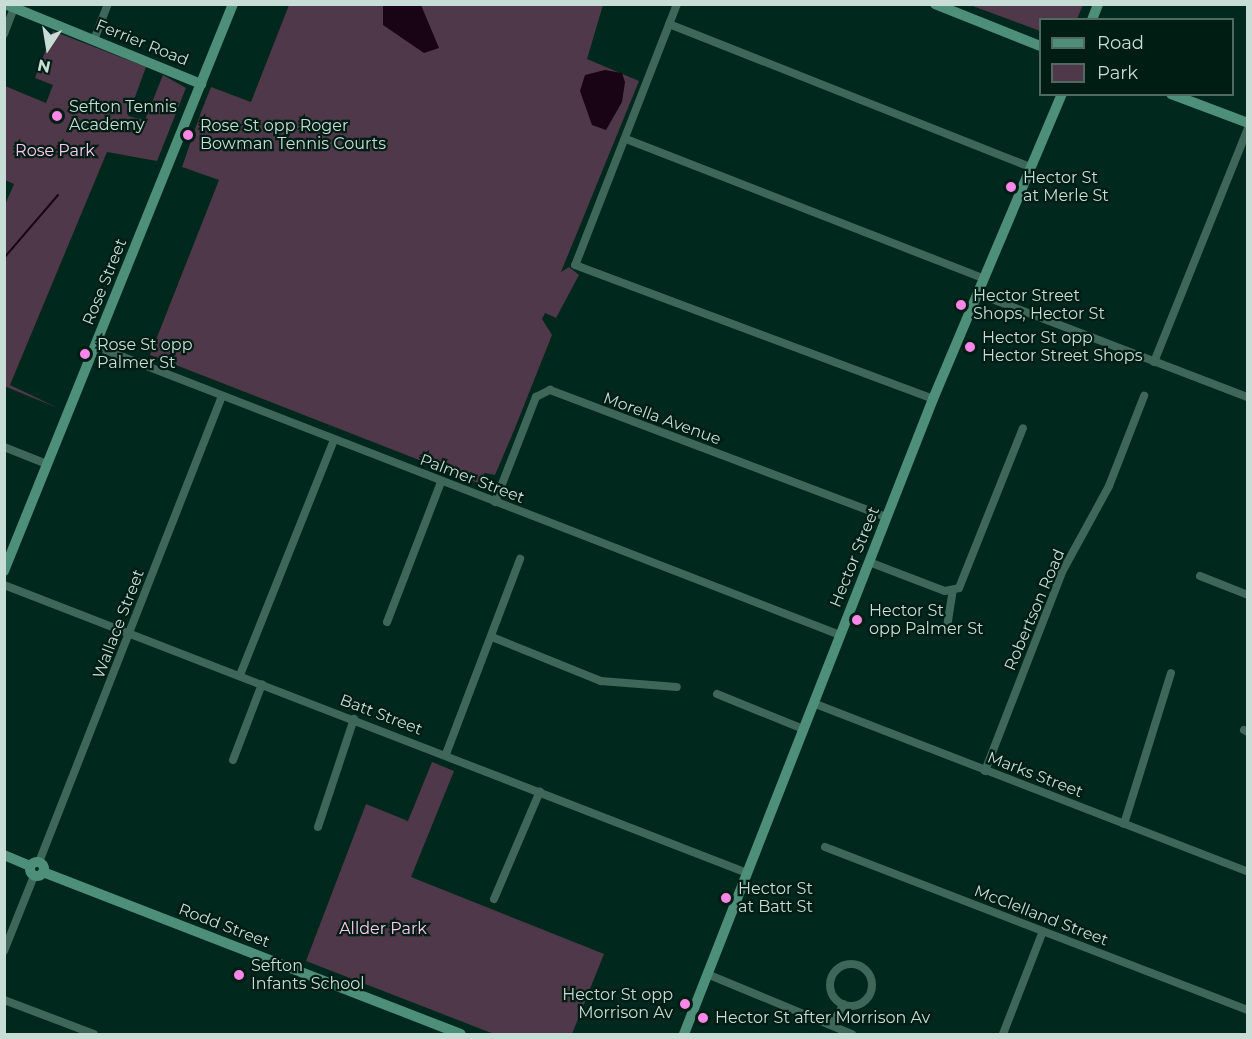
<!DOCTYPE html>
<html>
<head>
<meta charset="utf-8">
<style>
	body { margin:0 }
	#map { position:relative; width:1252px; height:1039px; overflow:hidden; background:#00281d; font-family:Montserrat,sans-serif }
	div>[style] { position:absolute }
	[style*='--x'] { left:calc(var(--x)*1px); top:calc(var(--y)*1px); width:calc(var(--w)*1px); rotate:calc(var(--a)*1deg) }
	.green>* { inset:0; background:#4f384a }
	.water>* { inset:0; background:#180415 }
	.stream>* { height:2px; margin:-1px; padding:0 1px; transform-origin:1px; border-radius:1px; background:#180415 }
	.street>* { height:8px; margin:-4px; padding:0 4px; transform-origin:4px; border-radius:4px; background:#3f6759 }
	.street>.ring { margin:-4px; padding:0; box-sizing:content-box; background:none; border:8px solid #3f6759; border-radius:50% }
	.secondary>* { height:10px; margin:-5px; padding:0 5px; transform-origin:5px; border-radius:5px; background:#4d8f79 }
	.secondary>.ring { margin:-5px; padding:0; box-sizing:content-box; background:none; border:10px solid #4d8f79; border-radius:50% }
	.dots>* { width:16px; height:16px; translate:-50% -50%; box-sizing:border-box; border:3px solid #001d14; border-radius:50% }
	span { translate:-50% -50%; white-space:nowrap; text-align:center; line-height:1.15; -webkit-text-stroke:4.5px #001d14; paint-order:stroke }
	.street-label { font-size:16px; color:#c8ddd5 }
	.poi-label { font-size:16px; color:#c8ddd5 }
	.left { translate:0 -50%; text-align:left }
	.right { translate:-100% -50%; text-align:right }
	.park-label { font-size:16px; color:#ffcaf4 }
	.frame { position:absolute; inset:0; border:6px solid #c8ddd5; pointer-events:none }
	.legend { position:absolute; left:1039px; top:18px; width:195px; height:78px; box-sizing:border-box; background:#001d14; border:2px solid #506a61; margin:0; padding:8px 10px; list-style:none; font-size:18px; color:#c8ddd5 }
	.legend li { display:flex; align-items:center; gap:12px; height:30px }
	.legend b { width:30px; border:2px solid #506a61 }
	.north { position:absolute; left:18px; top:18px; width:60px; height:60px; -webkit-text-stroke:4px #001d14; paint-order:stroke; rotate:192deg; font-size:16px; font-weight:700; line-height:24px; text-align:center; color:#c8ddd5 }
	.north::after { content:''; display:block; margin:auto; width:21px; height:27px; background:#c8ddd5; clip-path:polygon(50% 0,100% 100%,50% 72%,0 100%) }
</style>
</head>
<body>
<div id="map">
	<div class="green">
		<div style="clip-path:polygon(289px 5px,603px 5px,587px 59px,639px 81px,561px 272px,569px 267px,579px 275px,556px 318px,545px 313px,542px 319px,552px 335px,515px 428px,495px 475px,485px 473px,478px 483px,150px 355px,219px 180px,182px 167px,201px 112px,211px 87px,251px 102px)"></div>
		<div style="clip-path:polygon(970px 5px,1083px 5px,1077px 19px,1040px 20px,1040px 31px)"></div>
		<div style="clip-path:polygon(53px 31px,146px 67px,128px 116px,145px 120px,163px 75px,186px 88px,157px 161px,107px 152px,10px 385px,58px 408px,4px 386px,4px 207px,14px 184px,5px 180px,5px 86px,46px 103px,53px 85px,35px 78px)"></div>
		<div style="clip-path:polygon(432px 762px,454px 771px,411px 877px,604px 954px,572px 1034px,494px 1034px,306px 961px,366px 804px,408px 821px)"></div>
	</div>
	<div class="water">
		<div style="clip-path:polygon(383px 5px,421px 5px,439px 48px,424px 53px,383px 25px)"></div>
		<div style="clip-path:polygon(605px 70px,622px 73px,625px 82px,622px 102px,606px 130px,592px 125px,580px 91px,585px 75px)"></div>
	</div>
	<div class="stream">
		<div style="--x:4;--y:258;--w:83;--a:-49.4"></div>
	</div>
	<div class="street">
		<div style="--x:677;--y:4;--w:280;--a:111.3"></div>
		<div style="--x:575;--y:265;--w:382;--a:20.5"></div>
		<div style="--x:669;--y:24;--w:389;--a:21.6"></div>
		<div style="--x:4;--y:34;--w:28;--a:-69"></div>
		<div style="--x:94;--y:40;--w:39;--a:-69"></div>
		<div style="--x:626;--y:139;--w:383;--a:21.3"></div>
		<div style="--x:979;--y:294;--w:288;--a:21"></div>
		<div style="--x:95;--y:346;--w:799;--a:21.2"></div>
		<div style="--x:1154;--y:362;--w:252;--a:-68.1"></div>
		<div style="--x:4;--y:447;--w:46;--a:21.6"></div>
		<div style="--x:495;--y:502;--w:113;--a:-68.7"></div>
		<div style="--x:536;--y:397;--w:16;--a:-27"></div>
		<div style="--x:550;--y:390;--w:359;--a:20.7"></div>
		<div style="--x:869;--y:562;--w:81;--a:20.9"></div>
		<div style="--x:945;--y:591;--w:14;--a:-12"></div>
		<div style="--x:959;--y:588;--w:172;--a:-68.2"></div>
		<div style="--x:1200;--y:576;--w:52;--a:21.6"></div>
		<div style="--x:4;--y:585;--w:797;--a:21.19"></div>
		<div style="--x:387;--y:622;--w:150;--a:-68.9"></div>
		<div style="--x:947;--y:627;--w:36;--a:-81"></div>
		<div style="--x:492;--y:637;--w:118;--a:22"></div>
		<div style="--x:601;--y:681;--w:76;--a:4.5"></div>
		<div style="--x:240;--y:675;--w:253;--a:-68.2"></div>
		<div style="--x:717;--y:694;--w:93;--a:22.1"></div>
		<div style="--x:813;--y:703;--w:467;--a:21.2"></div>
		<div style="--x:1244;--y:730;--w:4;--a:27"></div>
		<div style="--x:446;--y:754;--w:209;--a:-69.2"></div>
		<div style="--x:233;--y:760;--w:81;--a:-69.1"></div>
		<div style="--x:985;--y:771;--w:213;--a:-68.8"></div>
		<div style="--x:1062;--y:572;--w:98;--a:-61.3"></div>
		<div style="--x:1109;--y:486;--w:97;--a:-68.7"></div>
		<div style="--x:1124;--y:824;--w:158;--a:-72.7"></div>
		<div style="--x:318;--y:827;--w:114;--a:-71.6"></div>
		<div style="--x:825;--y:847;--w:453;--a:21.1"></div>
		<div style="--x:39;--y:862;--w:501;--a:-68.56"></div>
		<div style="--x:494;--y:899;--w:117;--a:-66.9"></div>
		<div style="--x:4;--y:951;--w:81;--a:-68.2"></div>
		<div class="ring" style="left:830px;top:964px;width:34px;height:34px"></div>
		<div style="--x:707;--y:974;--w:157;--a:22.5"></div>
		<div style="--x:4;--y:1000;--w:96;--a:20.7"></div>
		<div style="--x:832;--y:1024;--w:23;--a:-59"></div>
		<div style="--x:1003;--y:1034;--w:110;--a:-68.8"></div>
	</div>
	<div class="secondary">
		<div style="--x:5;--y:4;--w:212;--a:22.2"></div>
		<div style="--x:935;--y:4;--w:113;--a:21.8"></div>
		<div style="--x:1092;--y:20;--w:17;--a:-69"></div>
		<div style="--x:1171;--y:94;--w:82;--a:20.6"></div>
		<div style="--x:4;--y:571;--w:611;--a:-68.01"></div>
		<div style="--x:4;--y:855;--w:28;--a:23"></div>
		<div class="ring" style="left:30px;top:862px;width:4px;height:4px"></div>
		<div style="--x:43;--y:872;--w:448;--a:21.2"></div>
		<div style="--x:684;--y:1034;--w:682;--a:-68.59"></div>
		<div style="--x:933;--y:399;--w:331;--a:-67.1"></div>
	</div>
	<div class="dots">
		<div style="left:57px;top:116px;background:#fa87e7"></div>
		<div style="left:188px;top:135px;background:#fa87e7"></div>
		<div style="left:1011px;top:187px;background:#fa87e7"></div>
		<div style="left:961px;top:305px;background:#fa87e7"></div>
		<div style="left:970px;top:347px;background:#fa87e7"></div>
		<div style="left:85px;top:354px;background:#fa87e7"></div>
		<div style="left:857px;top:620px;background:#fa87e7"></div>
		<div style="left:726px;top:898px;background:#fa87e7"></div>
		<div style="left:239px;top:975px;background:#fa87e7"></div>
		<div style="left:685px;top:1004px;background:#fa87e7"></div>
		<div style="left:703px;top:1018px;background:#fa87e7"></div>
	</div>
	<div class="street-label">
		<span style="left:142px;top:43px;rotate:22deg">Ferrier Road</span>
		<span style="left:105px;top:282px;rotate:-68deg">Rose Street</span>
		<span style="left:662px;top:419px;rotate:20deg">Morella Avenue</span>
		<span style="left:472px;top:479px;rotate:21deg">Palmer Street</span>
		<span style="left:855px;top:557px;rotate:-68deg">Hector Street</span>
		<span style="left:1035px;top:610px;rotate:-67deg">Robertson Road</span>
		<span style="left:119px;top:624px;rotate:-69deg">Wallace Street</span>
		<span style="left:381px;top:715px;rotate:21deg">Batt Street</span>
		<span style="left:1035px;top:775px;rotate:21deg">Marks Street</span>
		<span style="left:1041px;top:916px;rotate:21deg">McClelland Street</span>
		<span style="left:224px;top:926px;rotate:21deg">Rodd Street</span>
	</div>
	<div class="poi-label">
		<span class="left" style="left:69px;top:116px">Sefton Tennis<br>Academy</span>
		<span class="left" style="left:200px;top:135px">Rose St opp Roger<br>Bowman Tennis Courts</span>
		<span class="left" style="left:1023px;top:187px">Hector St<br>at Merle St</span>
		<span class="left" style="left:973px;top:305px">Hector Street<br>Shops, Hector St</span>
		<span class="left" style="left:982px;top:347px">Hector St opp<br>Hector Street Shops</span>
		<span class="left" style="left:97px;top:354px">Rose St opp<br>Palmer St</span>
		<span class="left" style="left:869px;top:620px">Hector St<br>opp Palmer St</span>
		<span class="left" style="left:738px;top:898px">Hector St<br>at Batt St</span>
		<span class="left" style="left:251px;top:975px">Sefton<br>Infants School</span>
		<span class="right" style="left:673px;top:1004px">Hector St opp<br>Morrison Av</span>
		<span class="left" style="left:715px;top:1018px">Hector St after Morrison Av</span>
	</div>
	<div class="park-label">
		<span style="left:55px;top:151px">Rose Park</span>
		<span style="left:383px;top:929px">Allder Park</span>
	</div>
	<div class="frame"></div>
	<ul class="legend">
	<li><b style="height:8px;background:#4d8f79"></b>Road</li>
	<li><b style="height:16px;background:#4f384a"></b>Park</li>
	</ul>
	<div class="north">N</div>
</div>
</body>
</html>
